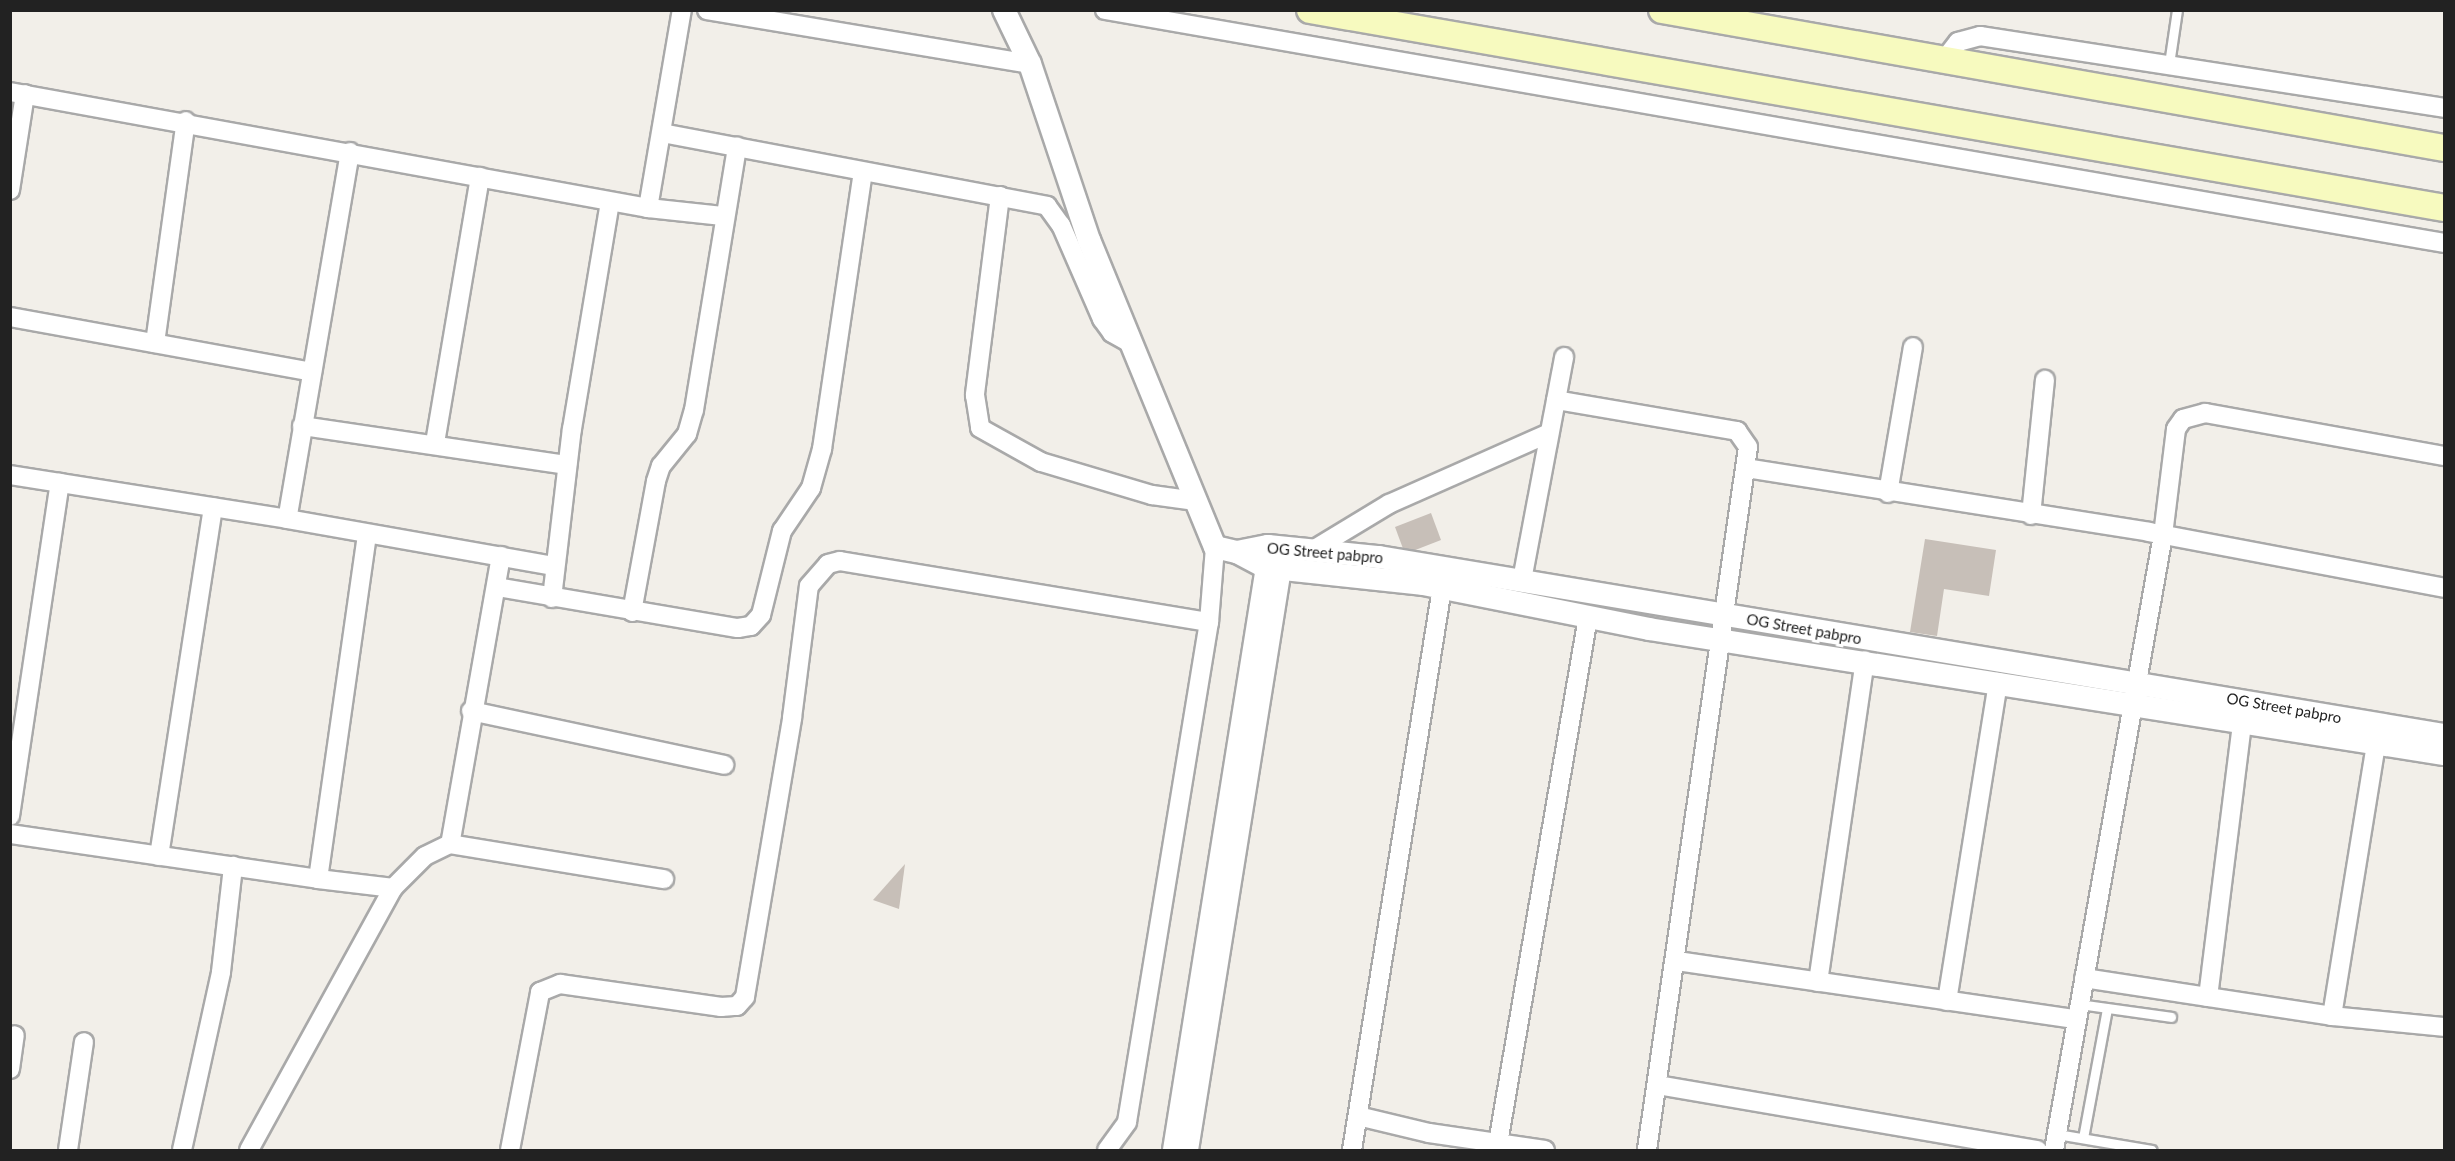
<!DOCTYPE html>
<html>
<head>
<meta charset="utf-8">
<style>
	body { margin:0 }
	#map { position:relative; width:2455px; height:1161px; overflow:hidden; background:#f2efe9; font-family:Lato,sans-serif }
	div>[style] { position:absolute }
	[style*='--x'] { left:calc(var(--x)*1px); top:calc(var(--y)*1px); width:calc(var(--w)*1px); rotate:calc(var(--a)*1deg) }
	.building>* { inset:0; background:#c7bfb8 }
	.roads { filter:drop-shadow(2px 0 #a9a9a9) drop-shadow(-2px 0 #a9a9a9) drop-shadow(0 2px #a9a9a9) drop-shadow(0 -2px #a9a9a9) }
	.service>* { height:9px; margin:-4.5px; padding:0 4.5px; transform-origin:4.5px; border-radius:4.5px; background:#fff }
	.minor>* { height:18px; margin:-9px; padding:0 9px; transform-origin:9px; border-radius:9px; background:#fff }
	.tertiary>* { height:22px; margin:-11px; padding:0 11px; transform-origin:11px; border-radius:11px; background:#fff }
	.secondary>* { height:26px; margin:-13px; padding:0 13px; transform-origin:13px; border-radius:13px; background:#f7fabf }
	span { translate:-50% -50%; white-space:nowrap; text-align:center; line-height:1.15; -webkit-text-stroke:6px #fff; paint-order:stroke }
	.street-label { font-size:15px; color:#222 }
	.frame { position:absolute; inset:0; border:12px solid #222; pointer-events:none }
</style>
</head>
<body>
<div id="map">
	<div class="building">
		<div style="clip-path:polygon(1431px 513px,1441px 540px,1405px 554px,1395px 527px)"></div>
		<div style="clip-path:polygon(1925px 539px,1996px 550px,1989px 596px,1944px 589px,1937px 636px,1910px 632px)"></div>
		<div style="clip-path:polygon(905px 864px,899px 909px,873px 900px)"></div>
	</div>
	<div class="roads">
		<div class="service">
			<div style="--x:2169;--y:64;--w:55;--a:-81.6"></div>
			<div style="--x:2079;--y:1004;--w:93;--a:8"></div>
			<div style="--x:2057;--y:1134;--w:96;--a:9.6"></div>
			<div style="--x:2083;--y:1138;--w:132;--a:-79.5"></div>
		</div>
		<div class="minor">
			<div style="--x:707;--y:10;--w:327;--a:9.5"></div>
			<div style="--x:1105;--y:10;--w:1359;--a:9.87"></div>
			<div style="--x:1944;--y:60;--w:23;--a:-52"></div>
			<div style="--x:1958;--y:42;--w:23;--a:-15"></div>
			<div style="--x:1980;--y:36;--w:470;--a:8.8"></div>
			<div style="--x:10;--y:92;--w:648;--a:10.3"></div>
			<div style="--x:648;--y:208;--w:201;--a:-80.3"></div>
			<div style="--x:662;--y:133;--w:392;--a:10.7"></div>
			<div style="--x:1047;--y:206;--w:24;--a:54"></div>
			<div style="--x:1061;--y:225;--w:103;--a:66.4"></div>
			<div style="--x:1102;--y:319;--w:17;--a:54"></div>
			<div style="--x:1112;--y:333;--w:23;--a:29"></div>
			<div style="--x:350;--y:152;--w:372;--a:99.7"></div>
			<div style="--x:287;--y:519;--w:271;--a:10"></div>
			<div style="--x:10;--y:190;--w:97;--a:-81.1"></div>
			<div style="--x:1000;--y:196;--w:201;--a:97.2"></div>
			<div style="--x:975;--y:395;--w:33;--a:81"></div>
			<div style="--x:980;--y:428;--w:70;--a:29.1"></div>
			<div style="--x:1041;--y:462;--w:116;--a:16.6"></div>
			<div style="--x:1152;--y:495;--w:44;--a:7.8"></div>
			<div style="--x:648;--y:208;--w:75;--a:6.1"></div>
			<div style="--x:10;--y:317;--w:307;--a:10.3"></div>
			<div style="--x:155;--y:343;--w:224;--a:-82.1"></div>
			<div style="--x:1556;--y:400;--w:184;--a:9.7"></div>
			<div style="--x:1737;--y:431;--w:19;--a:55"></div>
			<div style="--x:1748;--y:447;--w:710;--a:98.18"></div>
			<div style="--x:302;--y:426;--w:268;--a:8.4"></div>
			<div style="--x:435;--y:443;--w:270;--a:-80.4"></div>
			<div style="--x:1746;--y:468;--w:408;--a:9"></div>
			<div style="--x:2149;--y:532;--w:300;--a:10.7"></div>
			<div style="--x:10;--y:475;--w:280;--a:9"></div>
			<div style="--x:1888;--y:493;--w:148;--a:-80.3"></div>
			<div style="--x:2031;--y:515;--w:136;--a:-84.1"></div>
			<div style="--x:1313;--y:550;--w:89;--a:-31.2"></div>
			<div style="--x:1389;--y:504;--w:175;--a:-23.9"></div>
			<div style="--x:501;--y:556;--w:292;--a:100"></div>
			<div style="--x:450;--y:844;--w:217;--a:9.3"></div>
			<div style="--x:1522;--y:580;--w:227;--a:-79.3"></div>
			<div style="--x:497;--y:587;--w:244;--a:9.7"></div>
			<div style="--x:738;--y:628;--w:13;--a:-9"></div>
			<div style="--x:751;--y:626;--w:15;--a:-48"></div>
			<div style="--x:761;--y:615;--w:87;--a:-76"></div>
			<div style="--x:782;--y:531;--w:52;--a:-56"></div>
			<div style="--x:811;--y:488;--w:41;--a:-74.2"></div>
			<div style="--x:822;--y:449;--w:279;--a:-81.6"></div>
			<div style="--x:552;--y:598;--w:170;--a:-83.3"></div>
			<div style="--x:572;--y:429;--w:229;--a:-80.5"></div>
			<div style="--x:632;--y:612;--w:133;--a:-79.6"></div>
			<div style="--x:656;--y:481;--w:16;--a:-72"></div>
			<div style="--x:661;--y:466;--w:41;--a:-50.9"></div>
			<div style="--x:687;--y:434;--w:25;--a:-74"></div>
			<div style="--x:694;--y:410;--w:267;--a:-80.7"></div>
			<div style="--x:471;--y:711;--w:259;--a:12"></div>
			<div style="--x:10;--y:816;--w:337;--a:-81.5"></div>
			<div style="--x:10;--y:834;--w:311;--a:8.3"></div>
			<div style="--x:318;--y:879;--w:348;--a:-81.9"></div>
			<div style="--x:159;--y:856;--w:353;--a:-81.2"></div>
			<div style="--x:318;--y:879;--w:76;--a:6.8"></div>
			<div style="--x:393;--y:888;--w:45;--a:-45"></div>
			<div style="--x:425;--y:856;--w:28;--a:-26"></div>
			<div style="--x:1677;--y:961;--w:404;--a:8.3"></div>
			<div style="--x:2084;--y:978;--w:251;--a:8.7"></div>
			<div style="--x:2332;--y:1016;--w:277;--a:-80.8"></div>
			<div style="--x:1818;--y:982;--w:325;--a:-81.7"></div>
			<div style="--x:2208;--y:997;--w:276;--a:-82.9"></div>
			<div style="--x:1947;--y:1001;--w:323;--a:-80.9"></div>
			<div style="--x:2332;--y:1016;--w:113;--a:5.6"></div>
			<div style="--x:10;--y:1069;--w:34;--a:-82"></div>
			<div style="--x:1657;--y:1085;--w:386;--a:9.7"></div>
			<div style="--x:1358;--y:1116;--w:73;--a:13.5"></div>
			<div style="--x:1429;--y:1133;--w:117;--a:8.3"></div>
			<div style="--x:1498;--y:1143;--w:534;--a:-80.29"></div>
			<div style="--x:68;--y:1150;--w:109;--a:-81.6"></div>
			<div style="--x:182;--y:1150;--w:182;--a:-77.6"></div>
			<div style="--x:221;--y:972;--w:107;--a:-83.5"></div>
			<div style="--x:249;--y:1150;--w:299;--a:-61.2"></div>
			<div style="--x:510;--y:1150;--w:161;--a:-79.2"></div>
			<div style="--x:540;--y:992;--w:22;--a:-22"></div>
			<div style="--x:560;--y:984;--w:163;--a:8.1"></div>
			<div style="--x:721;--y:1007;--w:16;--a:-4"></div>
			<div style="--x:737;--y:1006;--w:12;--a:-48"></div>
			<div style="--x:745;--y:997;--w:283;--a:-80.4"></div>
			<div style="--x:792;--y:718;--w:133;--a:-82.7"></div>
			<div style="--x:809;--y:586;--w:29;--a:-49"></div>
			<div style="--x:828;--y:564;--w:12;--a:-14"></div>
			<div style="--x:840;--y:561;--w:374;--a:9.4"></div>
			<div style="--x:1107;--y:1150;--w:34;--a:-54"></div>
			<div style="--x:1127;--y:1122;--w:507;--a:-80.69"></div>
			<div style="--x:1209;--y:622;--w:75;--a:-85.4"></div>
			<div style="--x:1172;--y:1150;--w:590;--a:-80.94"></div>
			<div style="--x:1189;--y:1150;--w:588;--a:-80.91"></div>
			<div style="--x:1352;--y:1150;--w:569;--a:-80.9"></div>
			<div style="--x:2054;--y:1150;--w:625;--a:-79.95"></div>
			<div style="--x:2163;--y:535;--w:107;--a:-83"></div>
			<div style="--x:2176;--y:429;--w:12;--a:-55"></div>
			<div style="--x:2183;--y:419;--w:23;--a:-15"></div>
			<div style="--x:2205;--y:413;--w:243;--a:10.2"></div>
		</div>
		<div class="tertiary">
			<div style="--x:1004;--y:10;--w:60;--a:64.3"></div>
			<div style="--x:1030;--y:64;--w:186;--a:71.5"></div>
			<div style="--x:1089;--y:240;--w:332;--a:67.7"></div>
			<div style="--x:1215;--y:547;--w:23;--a:13"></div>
			<div style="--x:1237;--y:552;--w:32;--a:28"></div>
			<div style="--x:1265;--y:567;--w:160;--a:6.1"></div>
			<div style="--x:1424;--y:584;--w:229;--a:11.3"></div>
			<div style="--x:1649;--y:629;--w:805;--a:8.94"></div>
			<div style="--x:1237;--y:552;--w:32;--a:-11"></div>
			<div style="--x:1268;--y:546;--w:112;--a:5.7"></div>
			<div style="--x:1379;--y:557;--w:1080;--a:9.49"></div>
		</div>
		<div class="secondary">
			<div style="--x:1310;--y:10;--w:1151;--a:9.9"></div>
			<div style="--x:1662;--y:10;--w:794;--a:10.01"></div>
		</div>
	</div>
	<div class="street-label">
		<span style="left:1325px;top:553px;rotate:5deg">OG Street pabpro</span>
		<span style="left:1804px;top:629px;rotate:10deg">OG Street pabpro</span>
		<span style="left:2284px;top:708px;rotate:10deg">OG Street pabpro</span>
	</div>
	<div class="frame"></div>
</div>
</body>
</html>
